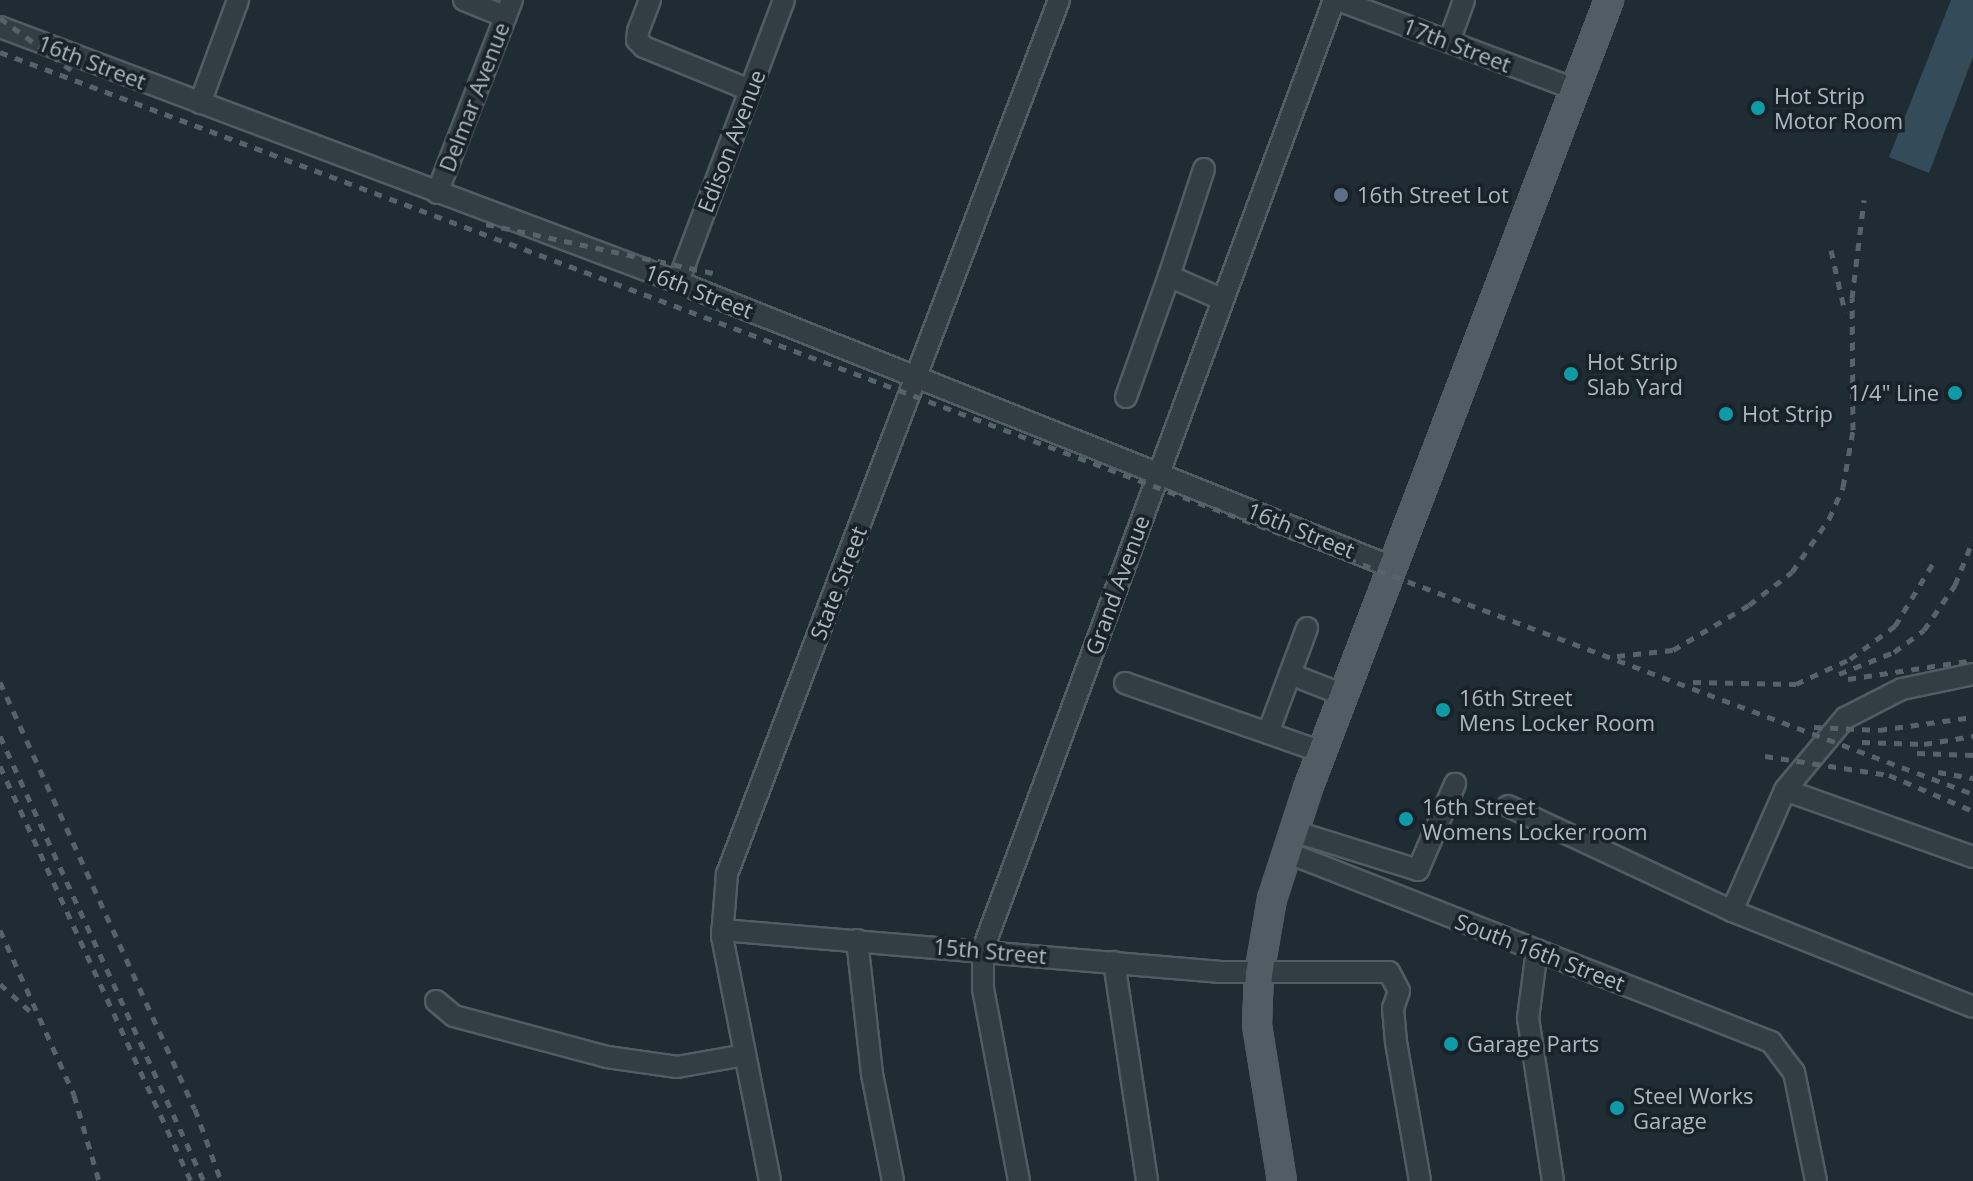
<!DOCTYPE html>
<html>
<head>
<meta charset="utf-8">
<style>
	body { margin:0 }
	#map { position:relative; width:1973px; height:1181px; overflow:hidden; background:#202c33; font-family:"Open Sans",sans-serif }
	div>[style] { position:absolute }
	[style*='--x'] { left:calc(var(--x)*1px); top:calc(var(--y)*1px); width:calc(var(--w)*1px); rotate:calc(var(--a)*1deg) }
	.water>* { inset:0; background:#344b5a }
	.roads { filter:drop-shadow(2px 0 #515c63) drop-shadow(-2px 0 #515c63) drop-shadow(0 2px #515c63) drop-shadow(0 -2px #515c63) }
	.minor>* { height:20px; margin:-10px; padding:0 10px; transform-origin:10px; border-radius:10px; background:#333e44 }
	.major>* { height:26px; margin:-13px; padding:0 13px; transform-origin:13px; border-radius:13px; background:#515d65 }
	.rail>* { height:5px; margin-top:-2.5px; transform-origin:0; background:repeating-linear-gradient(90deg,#55636b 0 8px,transparent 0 16px) }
	.dots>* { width:22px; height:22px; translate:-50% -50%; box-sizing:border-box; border:4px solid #192229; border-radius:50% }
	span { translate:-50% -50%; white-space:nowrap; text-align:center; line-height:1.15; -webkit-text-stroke:7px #192229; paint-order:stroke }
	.street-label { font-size:22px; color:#adb9c2 }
	.poi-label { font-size:22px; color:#adb9c2 }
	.left { translate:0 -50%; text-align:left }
	.right { translate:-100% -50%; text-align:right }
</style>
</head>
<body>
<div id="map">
	<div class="water">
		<div style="clip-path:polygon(1951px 0,1973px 0,1973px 57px,1929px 173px,1889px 157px)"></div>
	</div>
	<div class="roads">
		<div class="minor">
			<div style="--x:464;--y:0;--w:45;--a:22"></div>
			<div style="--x:650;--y:0;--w:33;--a:111"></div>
			<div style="--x:638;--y:31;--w:9;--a:96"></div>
			<div style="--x:637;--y:40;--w:10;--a:45"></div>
			<div style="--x:644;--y:47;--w:114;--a:22.1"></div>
			<div style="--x:1338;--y:0;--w:253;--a:20.6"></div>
			<div style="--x:0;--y:27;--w:724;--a:20.61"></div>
			<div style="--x:678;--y:282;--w:769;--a:21.76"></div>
			<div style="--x:1449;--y:42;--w:45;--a:-70.3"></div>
			<div style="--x:200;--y:103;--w:110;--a:-69.7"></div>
			<div style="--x:1204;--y:169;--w:113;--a:108.1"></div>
			<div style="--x:1169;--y:276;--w:57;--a:23.9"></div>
			<div style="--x:437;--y:193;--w:207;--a:-68.8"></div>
			<div style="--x:678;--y:282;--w:301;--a:-69.4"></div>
			<div style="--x:1126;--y:397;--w:128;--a:-70.4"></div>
			<div style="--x:1290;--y:674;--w:58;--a:21.3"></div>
			<div style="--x:1125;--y:683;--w:209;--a:19.3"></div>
			<div style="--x:1268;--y:733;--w:112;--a:-69.6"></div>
			<div style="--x:1785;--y:790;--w:94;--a:-50.2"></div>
			<div style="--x:1845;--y:718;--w:64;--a:-27"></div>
			<div style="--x:1902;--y:689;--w:73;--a:-11.9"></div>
			<div style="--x:1508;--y:806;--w:247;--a:25.1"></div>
			<div style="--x:1732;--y:911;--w:259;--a:21.7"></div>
			<div style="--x:1293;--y:831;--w:131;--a:17.3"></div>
			<div style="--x:1418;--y:870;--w:94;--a:-66.7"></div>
			<div style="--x:1286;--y:852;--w:521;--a:21.39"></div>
			<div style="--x:1771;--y:1042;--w:38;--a:53"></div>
			<div style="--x:1794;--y:1072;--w:111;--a:78.6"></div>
			<div style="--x:1732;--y:911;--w:132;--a:-66.3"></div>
			<div style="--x:1785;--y:790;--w:200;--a:19.6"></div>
			<div style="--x:722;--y:930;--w:498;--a:4.8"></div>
			<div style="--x:1218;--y:972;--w:171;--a:0"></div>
			<div style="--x:1389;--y:972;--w:21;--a:62"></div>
			<div style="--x:1399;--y:991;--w:18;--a:109"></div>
			<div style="--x:1393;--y:1008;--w:34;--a:85"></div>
			<div style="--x:1396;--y:1042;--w:141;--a:80.2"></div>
			<div style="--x:857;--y:940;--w:135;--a:83.6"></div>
			<div style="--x:872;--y:1074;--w:109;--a:78.9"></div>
			<div style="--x:1537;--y:950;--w:69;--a:97.5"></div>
			<div style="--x:1528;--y:1018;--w:165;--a:81.3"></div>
			<div style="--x:1114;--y:962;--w:221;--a:81.4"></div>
			<div style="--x:436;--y:1001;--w:23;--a:40"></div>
			<div style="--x:454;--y:1016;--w:158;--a:15"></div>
			<div style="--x:607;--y:1057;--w:71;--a:8.1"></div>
			<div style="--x:677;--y:1067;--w:69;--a:-10"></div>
			<div style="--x:770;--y:1181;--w:249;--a:-101.1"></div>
			<div style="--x:722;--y:937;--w:63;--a:-85.5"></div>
			<div style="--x:727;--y:874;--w:935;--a:-69.2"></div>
			<div style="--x:1019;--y:1181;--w:196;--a:-100.6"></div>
			<div style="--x:983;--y:988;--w:39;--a:-90"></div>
			<div style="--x:983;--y:949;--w:1012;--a:-69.7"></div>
		</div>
		<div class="major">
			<div style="--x:1282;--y:1181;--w:158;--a:-99.1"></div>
			<div style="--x:1257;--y:1025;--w:51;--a:-87.8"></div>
			<div style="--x:1259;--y:974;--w:76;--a:-80.2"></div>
			<div style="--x:1272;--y:899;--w:117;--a:-72"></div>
			<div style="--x:1308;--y:788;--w:844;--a:-69.09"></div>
		</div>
	</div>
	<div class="rail">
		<div style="--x:0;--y:18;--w:92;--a:36.1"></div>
		<div style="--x:0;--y:52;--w:2108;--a:20.61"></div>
		<div style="--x:486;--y:224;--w:232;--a:12.2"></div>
		<div style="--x:1831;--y:250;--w:64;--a:77.3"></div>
		<div style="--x:1617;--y:656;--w:56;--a:-6.1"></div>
		<div style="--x:1673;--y:650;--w:88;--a:-30.6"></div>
		<div style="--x:1749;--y:605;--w:54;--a:-37.5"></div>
		<div style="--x:1792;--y:572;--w:65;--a:-55.1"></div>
		<div style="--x:1829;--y:519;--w:35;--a:-66"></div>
		<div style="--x:1843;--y:487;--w:58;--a:-80"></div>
		<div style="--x:1853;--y:430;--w:132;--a:-90.4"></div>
		<div style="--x:1852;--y:298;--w:99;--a:-83"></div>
		<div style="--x:1839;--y:674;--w:59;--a:-21.8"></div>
		<div style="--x:1894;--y:652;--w:37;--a:-36"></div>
		<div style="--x:1924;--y:630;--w:55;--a:-55.4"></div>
		<div style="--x:1955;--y:585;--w:48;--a:-68.2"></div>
		<div style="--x:1848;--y:679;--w:126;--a:-8.6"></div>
		<div style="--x:0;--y:682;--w:469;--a:65.5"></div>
		<div style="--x:195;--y:1109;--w:77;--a:70.1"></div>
		<div style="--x:1693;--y:682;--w:103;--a:1.1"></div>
		<div style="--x:1796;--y:684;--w:60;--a:-24.8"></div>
		<div style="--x:1850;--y:659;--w:56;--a:-36.3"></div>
		<div style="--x:1895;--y:626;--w:77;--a:-58.8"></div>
		<div style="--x:1814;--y:727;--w:65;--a:2.6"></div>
		<div style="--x:1879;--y:730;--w:95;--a:-7.9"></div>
		<div style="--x:0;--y:736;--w:490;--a:65.4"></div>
		<div style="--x:1862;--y:742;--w:62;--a:1.8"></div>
		<div style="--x:1924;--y:744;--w:50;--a:-9.3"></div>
		<div style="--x:1917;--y:753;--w:56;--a:2"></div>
		<div style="--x:1765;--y:756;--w:125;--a:8.7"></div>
		<div style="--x:1889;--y:775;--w:91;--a:23.2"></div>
		<div style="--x:0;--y:766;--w:457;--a:65.3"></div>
		<div style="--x:1938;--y:772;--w:36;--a:10"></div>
		<div style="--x:0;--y:930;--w:181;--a:65.8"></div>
		<div style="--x:74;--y:1095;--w:90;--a:73.8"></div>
		<div style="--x:0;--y:984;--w:40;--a:42"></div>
	</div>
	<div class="dots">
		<div style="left:1758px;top:108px;background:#0f9aa8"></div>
		<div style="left:1341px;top:195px;background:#5c6f8a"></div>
		<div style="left:1571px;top:374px;background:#0f9aa8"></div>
		<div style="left:1955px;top:393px;background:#0f9aa8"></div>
		<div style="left:1726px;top:414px;background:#0f9aa8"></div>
		<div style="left:1443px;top:710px;background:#0f9aa8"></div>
		<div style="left:1406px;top:819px;background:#0f9aa8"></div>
		<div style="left:1451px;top:1044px;background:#0f9aa8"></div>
		<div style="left:1617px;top:1108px;background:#0f9aa8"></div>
	</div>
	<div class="street-label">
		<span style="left:1457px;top:45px;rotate:21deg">17th Street</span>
		<span style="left:92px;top:62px;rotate:21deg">16th Street</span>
		<span style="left:474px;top:97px;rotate:-69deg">Delmar Avenue</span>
		<span style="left:731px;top:141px;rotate:-69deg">Edison Avenue</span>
		<span style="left:699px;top:291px;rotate:21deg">16th Street</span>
		<span style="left:1301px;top:530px;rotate:22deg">16th Street</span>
		<span style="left:838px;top:583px;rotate:-69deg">State Street</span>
		<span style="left:1117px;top:585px;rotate:-70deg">Grand Avenue</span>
		<span style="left:990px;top:951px;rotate:5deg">15th Street</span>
		<span style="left:1540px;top:952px;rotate:21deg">South 16th Street</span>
	</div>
	<div class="poi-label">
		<span class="left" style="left:1774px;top:108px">Hot Strip<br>Motor Room</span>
		<span class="left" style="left:1357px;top:195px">16th Street Lot</span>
		<span class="left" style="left:1587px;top:374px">Hot Strip<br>Slab Yard</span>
		<span class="right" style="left:1939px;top:393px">1/4" Line</span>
		<span class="left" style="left:1742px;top:414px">Hot Strip</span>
		<span class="left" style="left:1459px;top:710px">16th Street<br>Mens Locker Room</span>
		<span class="left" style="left:1422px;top:819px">16th Street<br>Womens Locker room</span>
		<span class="left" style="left:1467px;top:1044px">Garage Parts</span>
		<span class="left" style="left:1633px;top:1108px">Steel Works<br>Garage</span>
	</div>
</div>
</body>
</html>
